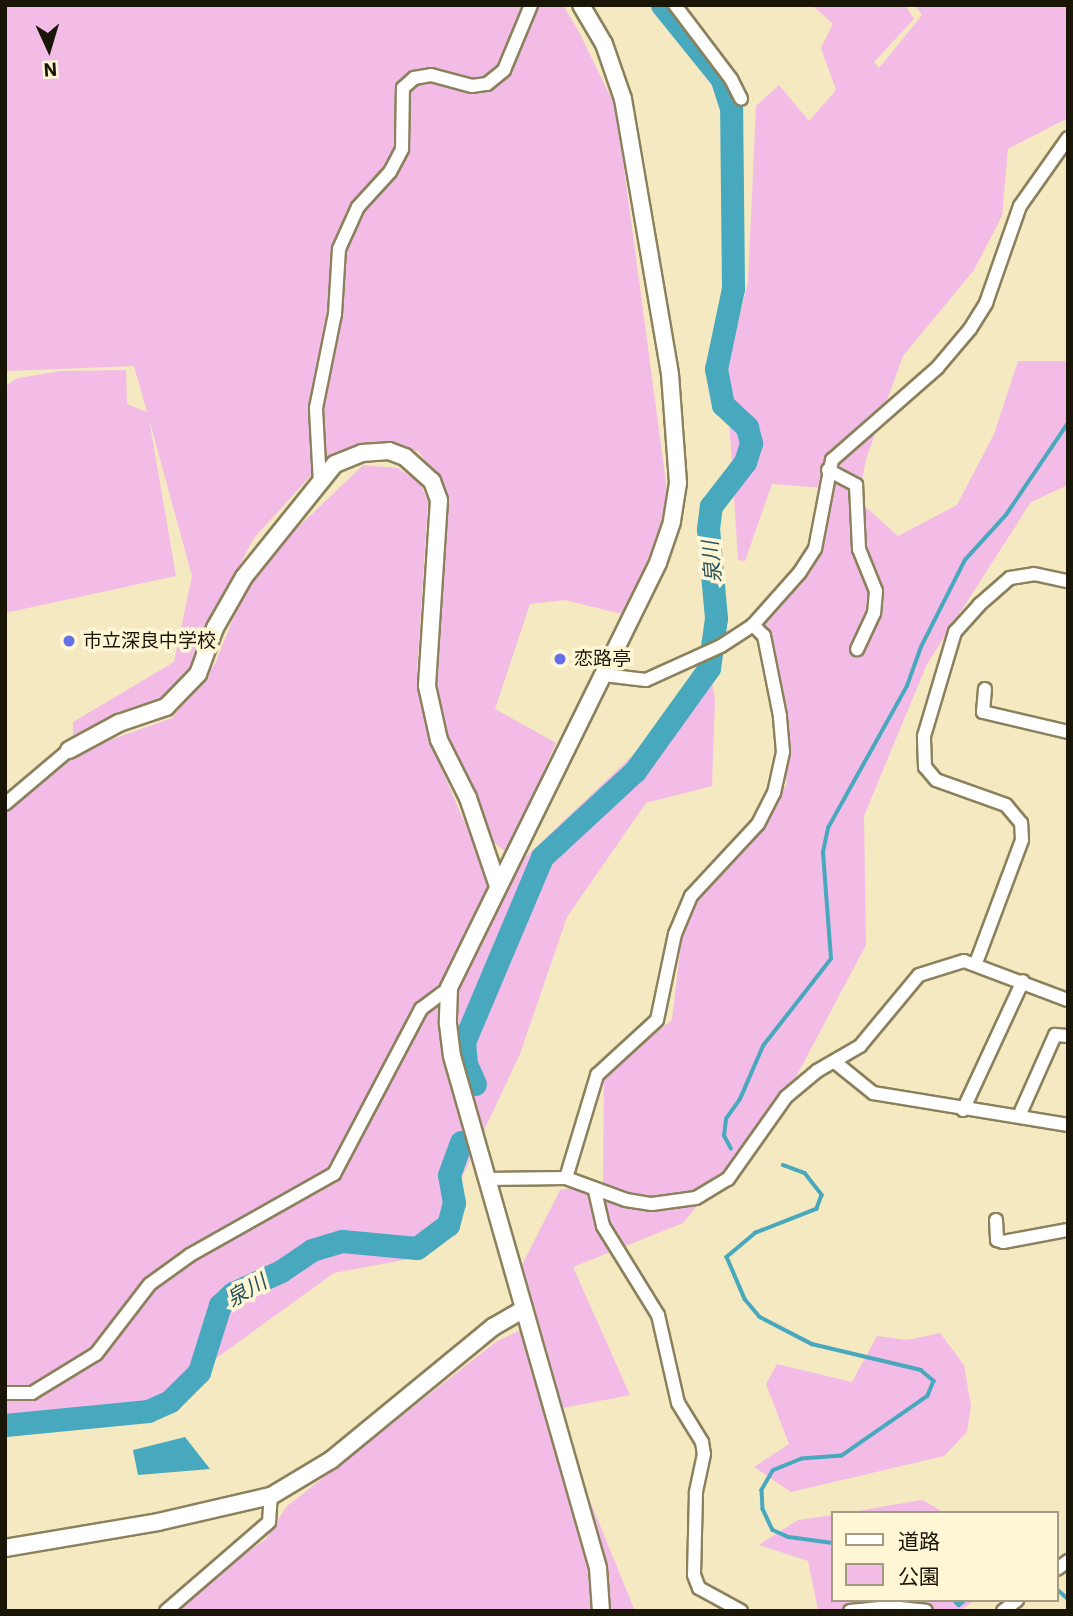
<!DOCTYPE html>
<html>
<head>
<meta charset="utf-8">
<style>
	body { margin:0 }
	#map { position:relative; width:1073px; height:1616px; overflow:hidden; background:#f4e9c1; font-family:"IBM Plex Sans","Noto Sans JP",sans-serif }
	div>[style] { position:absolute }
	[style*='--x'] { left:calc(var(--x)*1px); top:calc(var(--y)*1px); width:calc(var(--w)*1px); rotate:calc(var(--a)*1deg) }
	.green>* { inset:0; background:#f3bce6 }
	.water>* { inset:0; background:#47a8be }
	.stream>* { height:3.5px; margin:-1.75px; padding:0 1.75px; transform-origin:1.75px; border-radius:1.75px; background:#47a8be }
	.river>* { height:23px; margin:-11.5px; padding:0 11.5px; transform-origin:11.5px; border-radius:11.5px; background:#47a8be }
	.roads { filter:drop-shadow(2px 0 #8b815c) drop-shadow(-2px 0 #8b815c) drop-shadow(0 2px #8b815c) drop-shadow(0 -2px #8b815c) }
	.minor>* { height:12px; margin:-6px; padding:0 6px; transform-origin:6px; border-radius:6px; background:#fff }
	.tertiary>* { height:16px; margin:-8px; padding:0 8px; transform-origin:8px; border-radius:8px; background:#fff }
	.dots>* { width:19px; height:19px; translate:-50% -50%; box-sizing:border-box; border:4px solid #fff6d6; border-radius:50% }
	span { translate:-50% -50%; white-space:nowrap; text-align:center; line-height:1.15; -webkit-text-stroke:7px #fff6d6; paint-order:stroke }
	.poi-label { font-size:19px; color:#1a1607 }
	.left { translate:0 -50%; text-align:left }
	.water-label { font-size:21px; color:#27525c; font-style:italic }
	.frame { position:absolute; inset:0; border:7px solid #1a1607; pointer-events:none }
	.legend { position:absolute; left:831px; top:1511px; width:228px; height:91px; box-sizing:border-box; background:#fff6d6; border:2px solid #a39c83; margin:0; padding:9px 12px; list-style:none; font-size:21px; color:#1a1607 }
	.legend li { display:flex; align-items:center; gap:14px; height:35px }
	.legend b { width:35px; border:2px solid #a39c83 }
	.north { position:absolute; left:14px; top:14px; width:70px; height:70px; -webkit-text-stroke:5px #fff6d6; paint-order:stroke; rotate:176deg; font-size:19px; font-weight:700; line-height:28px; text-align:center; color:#1a1607 }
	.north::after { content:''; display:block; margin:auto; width:24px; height:32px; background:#1a1607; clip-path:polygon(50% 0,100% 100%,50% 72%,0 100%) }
</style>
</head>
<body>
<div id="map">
	<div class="green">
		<div style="clip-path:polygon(5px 5px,563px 5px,578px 30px,616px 108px,669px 505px,626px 615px,565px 600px,530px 604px,495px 709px,556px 743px,507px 853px,490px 839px,443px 725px,433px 681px,447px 522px,444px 484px,418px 451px,382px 441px,315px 471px,254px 538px,203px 634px,195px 664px,166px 698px,73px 736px,73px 722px,174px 662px,192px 576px,149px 419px,176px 576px,5px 613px,5px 386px,18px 378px,62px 371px,126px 370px,127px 404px,147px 412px,134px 366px,5px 371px)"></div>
		<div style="clip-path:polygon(812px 5px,905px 5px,914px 19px,874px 62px,879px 68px,922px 15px,915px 5px,1068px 5px,1068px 118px,1008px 149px,1002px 216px,974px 270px,903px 356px,866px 459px,858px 500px,898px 536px,957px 505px,994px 434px,1018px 361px,1068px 361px,1068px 485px,1031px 502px,927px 664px,864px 816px,866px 945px,780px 1107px,683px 1223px,573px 1267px,630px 1395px,553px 1410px,635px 1611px,162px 1611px,266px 1539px,286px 1507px,497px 1341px,538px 1322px,522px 1265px,560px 1190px,603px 1182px,604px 1075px,672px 1020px,682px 934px,701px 894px,787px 784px,759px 628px,815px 549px,825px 488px,772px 484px,745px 561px,738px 560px,726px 371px,748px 282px,756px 106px,779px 85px,809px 121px,836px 90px,821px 48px,833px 24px)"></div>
		<div style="clip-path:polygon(363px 465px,398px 468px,420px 483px,428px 501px,417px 672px,431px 744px,486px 873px,514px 868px,636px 752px,690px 681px,709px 666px,715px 699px,712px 786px,646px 803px,567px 917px,520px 1054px,425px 1256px,334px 1273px,157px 1401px,5px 1421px,5px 806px,68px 755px,172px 718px,215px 664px,237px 608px,268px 556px)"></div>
		<div style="clip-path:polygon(940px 1333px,964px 1365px,971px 1406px,967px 1432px,944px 1456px,791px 1492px,754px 1467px,789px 1444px,766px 1384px,777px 1364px,852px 1382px,877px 1336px,907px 1340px)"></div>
		<div style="clip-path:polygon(922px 1500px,945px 1513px,847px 1513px,881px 1507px)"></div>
		<div style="clip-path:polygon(833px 1515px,833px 1600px,975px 1600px,960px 1611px,818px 1610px,808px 1561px,759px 1545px,798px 1520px)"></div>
	</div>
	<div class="water">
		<div style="clip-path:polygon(185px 1437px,210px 1469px,138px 1475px,133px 1450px)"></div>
	</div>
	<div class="stream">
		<div style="--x:731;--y:1149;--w:15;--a:-118"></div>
		<div style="--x:724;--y:1136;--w:17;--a:-83"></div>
		<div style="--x:726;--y:1119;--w:24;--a:-55"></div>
		<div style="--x:740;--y:1099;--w:58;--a:-66.5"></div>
		<div style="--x:763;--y:1046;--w:110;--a:-52"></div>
		<div style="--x:831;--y:959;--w:107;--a:-94.3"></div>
		<div style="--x:823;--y:852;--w:25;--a:-78"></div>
		<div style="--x:828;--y:828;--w:162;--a:-60.9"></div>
		<div style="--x:907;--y:686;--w:41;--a:-70.3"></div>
		<div style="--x:921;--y:647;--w:97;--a:-63.2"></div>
		<div style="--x:965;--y:560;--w:61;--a:-47.7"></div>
		<div style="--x:1006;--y:515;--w:111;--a:-56"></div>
		<div style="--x:783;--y:1165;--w:23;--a:20"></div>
		<div style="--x:805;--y:1173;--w:28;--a:52"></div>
		<div style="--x:822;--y:1195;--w:15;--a:110"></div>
		<div style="--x:817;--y:1209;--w:66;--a:158.5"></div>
		<div style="--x:756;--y:1233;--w:38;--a:140"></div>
		<div style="--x:727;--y:1257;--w:46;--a:66.8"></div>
		<div style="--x:745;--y:1299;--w:23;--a:50"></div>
		<div style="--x:760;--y:1317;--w:59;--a:27.4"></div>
		<div style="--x:812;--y:1344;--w:112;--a:13.4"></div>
		<div style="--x:921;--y:1370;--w:17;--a:40"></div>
		<div style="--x:934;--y:1381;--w:16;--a:112"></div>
		<div style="--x:928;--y:1396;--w:105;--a:145.1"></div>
		<div style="--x:842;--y:1456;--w:40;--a:175.7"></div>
		<div style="--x:802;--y:1459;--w:31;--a:158"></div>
		<div style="--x:773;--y:1471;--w:22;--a:120"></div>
		<div style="--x:762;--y:1490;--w:19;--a:87"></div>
		<div style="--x:763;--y:1509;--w:23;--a:65"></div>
		<div style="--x:773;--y:1530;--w:17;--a:24"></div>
		<div style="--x:789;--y:1537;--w:44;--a:7.8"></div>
		<div style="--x:1057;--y:1589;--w:15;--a:42"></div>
		<div style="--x:954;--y:1600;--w:7;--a:45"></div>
		<div style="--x:959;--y:1605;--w:8;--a:-40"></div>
	</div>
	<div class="river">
		<div style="--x:475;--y:1084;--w:22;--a:-114"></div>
		<div style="--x:466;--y:1064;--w:22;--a:-95"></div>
		<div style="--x:464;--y:1042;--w:201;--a:-67.1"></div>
		<div style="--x:542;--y:857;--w:127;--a:-42.8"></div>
		<div style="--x:635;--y:771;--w:127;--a:-54.3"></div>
		<div style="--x:709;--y:668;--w:50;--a:-82"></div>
		<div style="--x:716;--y:618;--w:89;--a:-95.1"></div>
		<div style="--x:708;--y:529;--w:23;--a:-83"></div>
		<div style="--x:711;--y:506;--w:56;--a:-52.3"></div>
		<div style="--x:745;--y:462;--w:20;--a:-72"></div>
		<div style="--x:751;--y:443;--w:16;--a:-104"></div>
		<div style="--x:747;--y:427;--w:33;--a:-137"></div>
		<div style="--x:723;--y:405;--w:37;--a:-101"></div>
		<div style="--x:716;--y:369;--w:83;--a:-78.1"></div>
		<div style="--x:733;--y:288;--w:180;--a:-90.6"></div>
		<div style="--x:731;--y:108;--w:32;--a:-108"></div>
		<div style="--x:721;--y:78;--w:94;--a:-128.9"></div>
		<div style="--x:5;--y:1425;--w:144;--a:-5.6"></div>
		<div style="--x:148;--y:1411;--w:24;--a:-24"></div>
		<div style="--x:170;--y:1401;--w:41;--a:-45"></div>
		<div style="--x:199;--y:1372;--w:70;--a:-72.6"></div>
		<div style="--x:220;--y:1305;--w:18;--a:-43"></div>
		<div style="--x:233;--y:1293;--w:53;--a:-24.6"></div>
		<div style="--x:281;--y:1271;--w:37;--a:-34"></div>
		<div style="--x:312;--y:1250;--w:31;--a:-17"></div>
		<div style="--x:342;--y:1241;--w:75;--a:5.3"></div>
		<div style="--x:417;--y:1248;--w:39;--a:-37"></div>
		<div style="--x:448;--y:1225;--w:23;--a:-75"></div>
		<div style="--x:454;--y:1203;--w:28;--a:-100"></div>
		<div style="--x:449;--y:1175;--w:35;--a:-70"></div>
	</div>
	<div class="roads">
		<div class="minor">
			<div style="--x:675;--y:5;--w:93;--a:52.9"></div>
			<div style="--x:731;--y:79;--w:22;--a:63"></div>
			<div style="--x:828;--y:470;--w:32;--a:28"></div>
			<div style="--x:856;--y:485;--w:64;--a:87.3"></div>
			<div style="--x:859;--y:549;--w:45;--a:68"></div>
			<div style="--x:876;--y:591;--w:22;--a:95"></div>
			<div style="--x:874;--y:613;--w:40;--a:115"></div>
			<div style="--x:320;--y:483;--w:75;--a:-93.1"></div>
			<div style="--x:316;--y:408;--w:96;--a:-78.6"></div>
			<div style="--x:335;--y:314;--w:65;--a:-86.5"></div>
			<div style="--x:339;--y:249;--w:46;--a:-65.7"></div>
			<div style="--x:358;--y:207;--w:47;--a:-47.6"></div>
			<div style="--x:390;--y:172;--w:26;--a:-62"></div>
			<div style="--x:402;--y:149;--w:61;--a:-89.1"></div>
			<div style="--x:403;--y:88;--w:15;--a:-42"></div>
			<div style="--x:414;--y:78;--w:17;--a:-10"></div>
			<div style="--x:431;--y:75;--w:42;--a:15"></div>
			<div style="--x:472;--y:86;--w:15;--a:-8"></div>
			<div style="--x:487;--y:84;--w:22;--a:-39"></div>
			<div style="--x:504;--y:70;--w:70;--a:-67.4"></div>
			<div style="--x:604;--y:675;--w:42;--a:6.8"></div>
			<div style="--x:646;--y:680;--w:82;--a:-24.4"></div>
			<div style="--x:721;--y:646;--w:38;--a:-33"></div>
			<div style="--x:753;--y:625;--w:71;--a:-48.4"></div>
			<div style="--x:800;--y:572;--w:27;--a:-57"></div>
			<div style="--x:815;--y:549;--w:91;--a:-79.2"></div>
			<div style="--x:832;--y:460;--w:140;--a:-41.2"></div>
			<div style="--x:937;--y:368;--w:51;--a:-49.8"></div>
			<div style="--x:970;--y:329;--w:31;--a:-58"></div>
			<div style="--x:986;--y:303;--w:103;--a:-70.7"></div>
			<div style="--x:1020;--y:206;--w:83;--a:-54.8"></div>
			<div style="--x:985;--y:689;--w:23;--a:95"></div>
			<div style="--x:983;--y:712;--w:87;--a:13.2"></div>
			<div style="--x:5;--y:804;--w:84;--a:-40.2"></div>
			<div style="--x:976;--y:963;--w:131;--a:-69.5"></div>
			<div style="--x:1022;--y:840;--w:17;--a:-93"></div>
			<div style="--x:1021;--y:823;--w:23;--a:-130"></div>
			<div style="--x:1006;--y:805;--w:74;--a:-160.3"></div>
			<div style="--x:936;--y:780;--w:17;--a:-130"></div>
			<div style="--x:925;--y:767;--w:31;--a:-92"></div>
			<div style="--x:924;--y:736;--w:109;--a:-73.4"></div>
			<div style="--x:955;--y:632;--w:36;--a:-48"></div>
			<div style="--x:979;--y:605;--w:41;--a:-41.1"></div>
			<div style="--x:1010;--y:578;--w:24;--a:-9"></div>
			<div style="--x:1034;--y:574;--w:35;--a:12"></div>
			<div style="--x:836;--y:1063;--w:48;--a:39"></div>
			<div style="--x:873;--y:1093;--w:198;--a:9.3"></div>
			<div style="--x:963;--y:1110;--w:142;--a:-65.1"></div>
			<div style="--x:1019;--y:1116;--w:89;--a:-66"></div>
			<div style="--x:1055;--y:1035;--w:13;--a:4"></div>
			<div style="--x:566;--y:1178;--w:108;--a:-73.2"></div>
			<div style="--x:597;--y:1075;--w:81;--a:-42.5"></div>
			<div style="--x:657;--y:1020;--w:88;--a:-78.2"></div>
			<div style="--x:675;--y:934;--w:41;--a:-67.2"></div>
			<div style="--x:691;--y:896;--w:98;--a:-47.1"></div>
			<div style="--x:758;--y:824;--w:35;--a:-63"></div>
			<div style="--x:774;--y:793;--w:42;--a:-77.6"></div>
			<div style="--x:783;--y:752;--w:36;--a:-95"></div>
			<div style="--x:780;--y:716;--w:82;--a:-101.3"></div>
			<div style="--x:764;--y:636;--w:16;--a:-135"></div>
			<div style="--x:486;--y:1179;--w:80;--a:-0.7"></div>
			<div style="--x:566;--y:1178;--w:64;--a:20.1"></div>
			<div style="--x:626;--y:1200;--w:26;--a:9"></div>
			<div style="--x:652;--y:1204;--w:44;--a:-7.8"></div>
			<div style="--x:696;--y:1198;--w:37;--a:-31"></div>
			<div style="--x:728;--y:1179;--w:100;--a:-54.7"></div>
			<div style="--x:786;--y:1097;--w:40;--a:-40"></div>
			<div style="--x:817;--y:1071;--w:50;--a:-30.2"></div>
			<div style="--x:860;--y:1046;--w:92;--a:-50.3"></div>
			<div style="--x:919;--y:975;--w:47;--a:-17.3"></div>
			<div style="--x:964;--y:961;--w:111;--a:20.6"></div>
			<div style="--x:595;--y:1191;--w:36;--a:77"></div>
			<div style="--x:603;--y:1226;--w:105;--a:58.3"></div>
			<div style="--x:658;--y:1315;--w:90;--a:77.2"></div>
			<div style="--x:678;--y:1403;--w:46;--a:58.4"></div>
			<div style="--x:702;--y:1442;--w:12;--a:81"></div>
			<div style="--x:704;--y:1454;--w:40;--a:102"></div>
			<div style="--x:696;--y:1493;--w:82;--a:91.4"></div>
			<div style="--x:694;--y:1575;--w:14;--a:69"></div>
			<div style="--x:699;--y:1588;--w:48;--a:28.7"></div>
			<div style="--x:996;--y:1220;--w:20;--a:87"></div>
			<div style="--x:997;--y:1240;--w:6;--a:18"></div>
			<div style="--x:1003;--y:1242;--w:66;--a:-10.5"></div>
			<div style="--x:5;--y:1393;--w:27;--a:0"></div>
			<div style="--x:32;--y:1393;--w:75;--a:-31.4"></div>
			<div style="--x:96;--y:1354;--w:88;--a:-52.4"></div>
			<div style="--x:150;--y:1284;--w:49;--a:-35.9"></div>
			<div style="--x:190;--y:1255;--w:165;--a:-29.4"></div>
			<div style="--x:334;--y:1174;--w:187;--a:-62.2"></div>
			<div style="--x:421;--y:1009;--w:35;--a:-37"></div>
			<div style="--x:1057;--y:1569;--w:14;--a:-36"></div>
			<div style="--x:166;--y:1611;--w:136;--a:-40.8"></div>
			<div style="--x:269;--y:1522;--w:26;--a:-86"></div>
			<div style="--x:850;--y:1611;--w:40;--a:-5.7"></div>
			<div style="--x:890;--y:1607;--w:36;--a:6"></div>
			<div style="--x:1003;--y:1611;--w:18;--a:-38"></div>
		</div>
		<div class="tertiary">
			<div style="--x:581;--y:5;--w:45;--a:59.5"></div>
			<div style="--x:604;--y:44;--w:58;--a:70.9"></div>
			<div style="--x:623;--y:99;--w:279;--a:80.3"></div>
			<div style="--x:670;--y:374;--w:109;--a:85.8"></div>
			<div style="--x:678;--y:483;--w:39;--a:99"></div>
			<div style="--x:672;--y:522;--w:43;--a:108.9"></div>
			<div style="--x:658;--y:563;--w:474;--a:116.2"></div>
			<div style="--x:449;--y:988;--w:36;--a:92"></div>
			<div style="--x:448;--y:1024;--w:32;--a:83"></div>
			<div style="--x:452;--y:1056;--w:532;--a:74.08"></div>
			<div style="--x:598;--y:1568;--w:43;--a:86"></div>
			<div style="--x:69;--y:750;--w:57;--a:-28.4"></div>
			<div style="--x:119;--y:723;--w:50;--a:-18.8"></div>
			<div style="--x:166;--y:707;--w:46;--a:-45.9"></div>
			<div style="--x:198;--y:674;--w:49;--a:-69.7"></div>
			<div style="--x:215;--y:628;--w:59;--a:-60.4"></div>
			<div style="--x:244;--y:577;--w:145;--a:-51.2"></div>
			<div style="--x:335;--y:464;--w:29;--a:-22"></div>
			<div style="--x:362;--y:453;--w:27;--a:-4"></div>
			<div style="--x:389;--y:451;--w:17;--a:21"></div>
			<div style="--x:405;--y:457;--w:36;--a:42"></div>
			<div style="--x:432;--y:481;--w:20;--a:70"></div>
			<div style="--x:439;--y:500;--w:186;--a:93.7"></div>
			<div style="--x:427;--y:686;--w:55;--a:77.5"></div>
			<div style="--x:439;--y:740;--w:65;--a:63.4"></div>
			<div style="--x:468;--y:798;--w:93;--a:71.2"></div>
			<div style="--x:5;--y:1548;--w:155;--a:-9.6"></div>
			<div style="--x:158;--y:1522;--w:116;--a:-13"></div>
			<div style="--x:271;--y:1496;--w:70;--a:-31"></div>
			<div style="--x:331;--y:1460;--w:210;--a:-39.4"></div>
			<div style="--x:493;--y:1327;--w:36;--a:-30"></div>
		</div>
	</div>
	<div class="dots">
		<div style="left:69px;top:641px;background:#6370e8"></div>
		<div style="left:560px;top:659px;background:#6370e8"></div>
	</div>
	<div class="poi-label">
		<span class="left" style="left:83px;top:641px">市立深良中学校</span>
		<span class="left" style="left:574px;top:659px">恋路亭</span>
	</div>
	<div class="water-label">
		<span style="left:711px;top:562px;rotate:-95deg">泉川</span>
		<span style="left:246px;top:1290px;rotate:-30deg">泉川</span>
	</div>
	<div class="frame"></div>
	<ul class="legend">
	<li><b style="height:9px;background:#fff"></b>道路</li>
	<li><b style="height:19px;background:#f3bce6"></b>公園</li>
	</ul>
	<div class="north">N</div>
</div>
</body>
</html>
